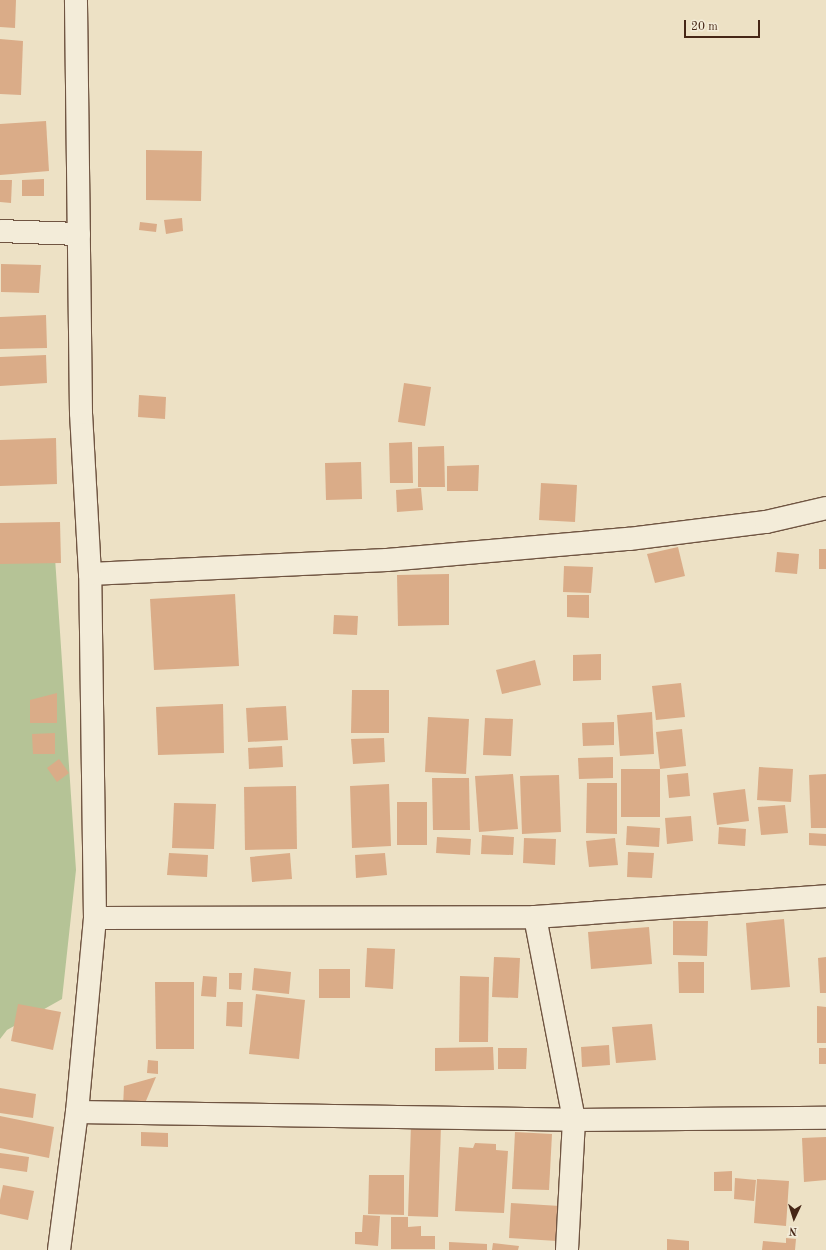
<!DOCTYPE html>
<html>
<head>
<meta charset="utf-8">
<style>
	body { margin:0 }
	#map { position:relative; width:826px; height:1250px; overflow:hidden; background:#ede1c5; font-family:"Old Standard TT",serif }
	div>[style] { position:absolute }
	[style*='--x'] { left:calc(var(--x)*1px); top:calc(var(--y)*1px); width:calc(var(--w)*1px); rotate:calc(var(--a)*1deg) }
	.green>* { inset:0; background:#b5c396 }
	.building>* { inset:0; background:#daac88 }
	.roads { filter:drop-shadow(1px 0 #705542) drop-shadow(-1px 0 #705542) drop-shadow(0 1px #705542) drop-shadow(0 -1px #705542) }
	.street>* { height:22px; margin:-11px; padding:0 11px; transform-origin:11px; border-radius:11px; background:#f3ecd9 }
	.secondary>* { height:22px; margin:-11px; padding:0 11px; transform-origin:11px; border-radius:11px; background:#f3ecd9 }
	span { translate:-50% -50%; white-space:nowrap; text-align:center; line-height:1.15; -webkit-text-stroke:3px #f3ecd9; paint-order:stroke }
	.north { position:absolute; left:774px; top:1198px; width:40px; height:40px; -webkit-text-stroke:3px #f3ecd9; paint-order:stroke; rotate:184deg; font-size:11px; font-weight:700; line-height:16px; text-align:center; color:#462616 }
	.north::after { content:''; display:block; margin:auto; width:14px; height:18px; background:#462616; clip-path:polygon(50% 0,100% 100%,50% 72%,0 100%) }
	.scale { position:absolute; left:684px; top:20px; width:76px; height:18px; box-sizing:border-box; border:2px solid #462616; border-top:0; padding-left:5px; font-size:12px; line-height:14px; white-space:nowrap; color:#462616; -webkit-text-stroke:3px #f3ecd9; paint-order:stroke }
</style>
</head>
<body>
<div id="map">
	<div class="green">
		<div style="clip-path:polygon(0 526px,53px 528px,76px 870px,62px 999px,7px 1030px,0 1039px)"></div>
	</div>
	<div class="building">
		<div style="clip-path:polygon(0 0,16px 0,15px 28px,0 27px)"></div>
		<div style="clip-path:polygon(0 39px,23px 41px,21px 95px,0 94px)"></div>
		<div style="clip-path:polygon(46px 121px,49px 171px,0 175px,0 124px)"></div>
		<div style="clip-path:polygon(146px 150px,202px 151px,201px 201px,146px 200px)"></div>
		<div style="clip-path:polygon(44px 179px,44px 196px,22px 196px,22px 180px)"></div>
		<div style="clip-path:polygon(0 180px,12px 180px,11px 203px,0 202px)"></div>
		<div style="clip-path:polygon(182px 218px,183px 231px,166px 234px,164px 220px)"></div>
		<div style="clip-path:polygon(140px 222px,157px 224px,156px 232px,139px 230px)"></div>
		<div style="clip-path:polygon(1px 264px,41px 265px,39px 293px,1px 292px)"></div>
		<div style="clip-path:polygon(46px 315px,47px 348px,0 349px,0 317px)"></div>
		<div style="clip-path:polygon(46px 355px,47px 383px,0 386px,0 357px)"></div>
		<div style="clip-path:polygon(404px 383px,431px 387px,425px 426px,398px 422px)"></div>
		<div style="clip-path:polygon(139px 395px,166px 397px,165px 419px,138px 417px)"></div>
		<div style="clip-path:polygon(56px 438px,57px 484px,0 486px,0 440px)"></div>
		<div style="clip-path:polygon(412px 442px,413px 483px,390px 483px,389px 443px)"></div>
		<div style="clip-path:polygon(444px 446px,445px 487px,418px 487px,418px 447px)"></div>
		<div style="clip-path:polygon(361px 462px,362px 499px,326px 500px,325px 463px)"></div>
		<div style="clip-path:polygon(479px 465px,478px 491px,447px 491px,447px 466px)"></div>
		<div style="clip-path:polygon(541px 483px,577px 485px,575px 522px,539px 520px)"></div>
		<div style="clip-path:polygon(421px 488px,423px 510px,397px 512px,396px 490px)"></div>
		<div style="clip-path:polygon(60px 522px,61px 563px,0 564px,0 523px)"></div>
		<div style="clip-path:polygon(678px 547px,685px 576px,655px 583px,647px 554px)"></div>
		<div style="clip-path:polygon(819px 549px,826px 549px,826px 569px,819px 569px)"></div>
		<div style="clip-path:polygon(777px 552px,799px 554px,797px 574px,775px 572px)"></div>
		<div style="clip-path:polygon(564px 566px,593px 567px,591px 593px,563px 592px)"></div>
		<div style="clip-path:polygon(449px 574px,449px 625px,398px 626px,397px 575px)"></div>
		<div style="clip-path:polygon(235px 594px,239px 666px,154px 670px,150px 599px)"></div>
		<div style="clip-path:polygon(567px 595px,589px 595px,589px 618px,567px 617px)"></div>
		<div style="clip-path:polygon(334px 615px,358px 616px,357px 635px,333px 634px)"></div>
		<div style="clip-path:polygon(601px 654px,601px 680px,573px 681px,573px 655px)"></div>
		<div style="clip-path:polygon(535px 660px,541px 685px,502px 694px,496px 670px)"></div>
		<div style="clip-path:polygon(681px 683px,685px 717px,656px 720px,652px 686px)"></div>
		<div style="clip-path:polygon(352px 690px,389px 690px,389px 733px,351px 733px)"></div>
		<div style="clip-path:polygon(57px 693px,57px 723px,30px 723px,30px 700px)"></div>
		<div style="clip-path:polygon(223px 704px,224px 753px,158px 755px,156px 707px)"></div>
		<div style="clip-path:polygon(286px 706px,288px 740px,248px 742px,246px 708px)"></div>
		<div style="clip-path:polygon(652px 712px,654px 754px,620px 756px,617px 715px)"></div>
		<div style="clip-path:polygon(428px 717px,469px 719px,466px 774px,425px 772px)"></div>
		<div style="clip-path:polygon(485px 718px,513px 719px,511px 756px,483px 755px)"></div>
		<div style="clip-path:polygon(614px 722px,614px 745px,583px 746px,582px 723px)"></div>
		<div style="clip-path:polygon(682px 729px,686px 766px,660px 769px,656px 732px)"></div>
		<div style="clip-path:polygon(55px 733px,55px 754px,33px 754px,32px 734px)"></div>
		<div style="clip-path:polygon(384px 738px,385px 762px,353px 764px,351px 739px)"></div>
		<div style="clip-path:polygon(282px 746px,283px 767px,249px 769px,248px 748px)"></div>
		<div style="clip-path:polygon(613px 757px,613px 778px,579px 779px,578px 758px)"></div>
		<div style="clip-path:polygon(59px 759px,69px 773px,57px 782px,47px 768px)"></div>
		<div style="clip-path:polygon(759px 767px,793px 769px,791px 802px,757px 800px)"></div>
		<div style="clip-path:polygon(621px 769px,660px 769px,660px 817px,621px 817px)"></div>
		<div style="clip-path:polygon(688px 773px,690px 796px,669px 798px,667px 775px)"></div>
		<div style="clip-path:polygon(513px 774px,518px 829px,479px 832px,475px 776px)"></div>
		<div style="clip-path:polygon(826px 774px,826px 828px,811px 828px,809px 775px)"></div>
		<div style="clip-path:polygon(559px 775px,561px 832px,522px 834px,520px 776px)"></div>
		<div style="clip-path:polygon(432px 778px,469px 778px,470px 830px,433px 830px)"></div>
		<div style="clip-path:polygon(587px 783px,617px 783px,617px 834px,586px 833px)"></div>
		<div style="clip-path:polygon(389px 784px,391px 846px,352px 848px,350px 786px)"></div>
		<div style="clip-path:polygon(296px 786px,297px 849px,245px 850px,244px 787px)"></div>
		<div style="clip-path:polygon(745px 789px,749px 821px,717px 825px,713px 793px)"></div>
		<div style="clip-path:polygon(397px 802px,427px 802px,427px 845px,397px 845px)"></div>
		<div style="clip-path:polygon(174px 803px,216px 804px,214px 849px,172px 848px)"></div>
		<div style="clip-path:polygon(785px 805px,788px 833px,761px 835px,758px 807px)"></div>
		<div style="clip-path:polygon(691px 816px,693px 841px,667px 844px,665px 818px)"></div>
		<div style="clip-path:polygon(627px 826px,660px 828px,659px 847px,626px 845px)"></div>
		<div style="clip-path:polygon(719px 827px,746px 829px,745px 846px,718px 844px)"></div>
		<div style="clip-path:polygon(809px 833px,826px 834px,826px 846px,809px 845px)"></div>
		<div style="clip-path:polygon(482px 835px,514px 837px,513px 855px,481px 854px)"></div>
		<div style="clip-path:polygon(437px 837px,471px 839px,470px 855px,436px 853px)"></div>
		<div style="clip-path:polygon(524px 838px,556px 839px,555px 865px,523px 863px)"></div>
		<div style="clip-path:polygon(615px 838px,618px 865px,589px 867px,586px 841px)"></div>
		<div style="clip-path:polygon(628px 852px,654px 853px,652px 878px,627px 877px)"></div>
		<div style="clip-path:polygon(169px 853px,208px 855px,207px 877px,167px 875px)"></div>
		<div style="clip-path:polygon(290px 853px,292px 879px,252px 882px,250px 857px)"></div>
		<div style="clip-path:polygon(385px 853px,387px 875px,356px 878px,355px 855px)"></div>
		<div style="clip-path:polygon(784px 919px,790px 987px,751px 990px,746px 923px)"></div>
		<div style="clip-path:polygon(673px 921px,708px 921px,707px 956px,673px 955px)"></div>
		<div style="clip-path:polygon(649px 927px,652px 964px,591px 969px,588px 932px)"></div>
		<div style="clip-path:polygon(367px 948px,395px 949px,393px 989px,365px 987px)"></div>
		<div style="clip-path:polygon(494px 957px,520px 958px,518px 998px,492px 997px)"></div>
		<div style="clip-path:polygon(826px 957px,826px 993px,820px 993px,818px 958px)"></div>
		<div style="clip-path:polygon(678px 962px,704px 962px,704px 993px,679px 993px)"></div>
		<div style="clip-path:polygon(254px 968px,291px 972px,289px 994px,252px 990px)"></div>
		<div style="clip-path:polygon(319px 969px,350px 969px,350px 998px,319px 998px)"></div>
		<div style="clip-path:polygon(229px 973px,242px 973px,241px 990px,229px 989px)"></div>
		<div style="clip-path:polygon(203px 976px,217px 977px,216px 997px,201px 996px)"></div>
		<div style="clip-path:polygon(460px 976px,489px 977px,488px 1042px,459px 1042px)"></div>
		<div style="clip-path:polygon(155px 982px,194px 982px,194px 1049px,156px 1049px)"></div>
		<div style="clip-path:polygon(256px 994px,305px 1000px,299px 1059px,249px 1054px)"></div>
		<div style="clip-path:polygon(227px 1002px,243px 1002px,242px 1027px,226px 1026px)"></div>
		<div style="clip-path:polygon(18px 1004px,61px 1012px,53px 1050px,11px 1041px)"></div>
		<div style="clip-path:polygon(817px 1006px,826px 1007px,826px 1043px,817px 1043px)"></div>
		<div style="clip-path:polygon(652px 1024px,656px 1060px,616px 1063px,612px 1027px)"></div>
		<div style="clip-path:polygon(609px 1045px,610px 1065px,582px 1067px,581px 1047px)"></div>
		<div style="clip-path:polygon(493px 1047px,494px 1070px,435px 1071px,435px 1048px)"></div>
		<div style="clip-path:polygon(498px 1048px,527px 1048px,526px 1069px,498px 1069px)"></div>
		<div style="clip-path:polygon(819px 1048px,826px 1048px,826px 1064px,819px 1064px)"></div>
		<div style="clip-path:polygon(148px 1060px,158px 1061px,158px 1074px,147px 1073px)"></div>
		<div style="clip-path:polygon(156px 1077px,143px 1108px,123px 1107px,124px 1086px)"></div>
		<div style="clip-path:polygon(0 1088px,36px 1094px,33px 1118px,0 1113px)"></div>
		<div style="clip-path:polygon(0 1116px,54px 1127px,49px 1158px,0 1148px)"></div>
		<div style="clip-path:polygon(411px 1124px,441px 1126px,438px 1217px,408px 1216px)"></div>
		<div style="clip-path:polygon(141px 1132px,168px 1133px,168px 1147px,141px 1146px)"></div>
		<div style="clip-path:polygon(515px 1132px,552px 1134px,549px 1190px,512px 1189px)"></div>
		<div style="clip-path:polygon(826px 1137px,826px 1180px,804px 1182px,802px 1138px)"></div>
		<div style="clip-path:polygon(475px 1143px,496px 1144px,496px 1150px,508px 1151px,504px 1213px,455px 1211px,459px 1147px,473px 1148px)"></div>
		<div style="clip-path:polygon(0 1153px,29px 1157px,27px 1172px,0 1168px)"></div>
		<div style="clip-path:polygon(732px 1171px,732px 1191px,714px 1191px,714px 1172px)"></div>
		<div style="clip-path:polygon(369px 1175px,404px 1175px,404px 1215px,368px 1214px)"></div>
		<div style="clip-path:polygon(735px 1178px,756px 1180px,754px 1201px,734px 1199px)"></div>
		<div style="clip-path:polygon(757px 1179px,789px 1181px,786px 1226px,754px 1223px)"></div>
		<div style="clip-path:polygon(3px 1185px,34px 1191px,28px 1220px,0 1214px,0 1200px)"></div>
		<div style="clip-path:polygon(511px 1203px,560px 1206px,557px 1241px,509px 1238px)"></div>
		<div style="clip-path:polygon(363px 1215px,380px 1216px,378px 1246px,355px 1244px,355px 1232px,362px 1232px)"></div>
		<div style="clip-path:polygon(391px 1217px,408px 1217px,408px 1227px,421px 1226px,421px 1236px,435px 1236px,435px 1249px,391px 1249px)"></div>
		<div style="clip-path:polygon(786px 1238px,796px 1239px,795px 1250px,762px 1250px,763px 1241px,786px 1243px)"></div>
		<div style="clip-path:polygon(667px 1239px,689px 1241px,689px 1250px,667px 1250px)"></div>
		<div style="clip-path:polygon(449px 1242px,487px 1244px,487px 1250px,449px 1250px)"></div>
		<div style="clip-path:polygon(493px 1243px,519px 1246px,518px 1250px,492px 1250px)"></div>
	</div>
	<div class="roads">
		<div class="street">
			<div style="--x:0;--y:231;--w:79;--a:2.2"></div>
			<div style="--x:90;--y:574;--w:297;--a:-2.7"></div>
			<div style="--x:387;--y:560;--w:243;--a:-5"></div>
			<div style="--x:629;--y:539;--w:138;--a:-7.1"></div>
			<div style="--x:766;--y:522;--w:62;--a:-13.1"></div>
			<div style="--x:535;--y:917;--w:207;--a:79.1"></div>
			<div style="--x:574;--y:1120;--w:130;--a:93.1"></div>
			<div style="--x:95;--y:918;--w:440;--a:-0.1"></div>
			<div style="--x:535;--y:917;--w:292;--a:-4.1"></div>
			<div style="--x:77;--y:1112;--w:497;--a:0.9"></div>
			<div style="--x:574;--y:1120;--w:252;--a:-0.5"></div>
		</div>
		<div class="secondary">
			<div style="--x:59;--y:1250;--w:139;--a:-82.6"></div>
			<div style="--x:77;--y:1112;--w:195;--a:-84.7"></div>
			<div style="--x:95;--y:918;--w:344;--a:-90.8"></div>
			<div style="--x:90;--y:574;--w:161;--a:-93.2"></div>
			<div style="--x:81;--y:413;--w:413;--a:-90.7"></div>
		</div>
	</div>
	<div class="north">N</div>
	<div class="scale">20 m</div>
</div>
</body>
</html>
